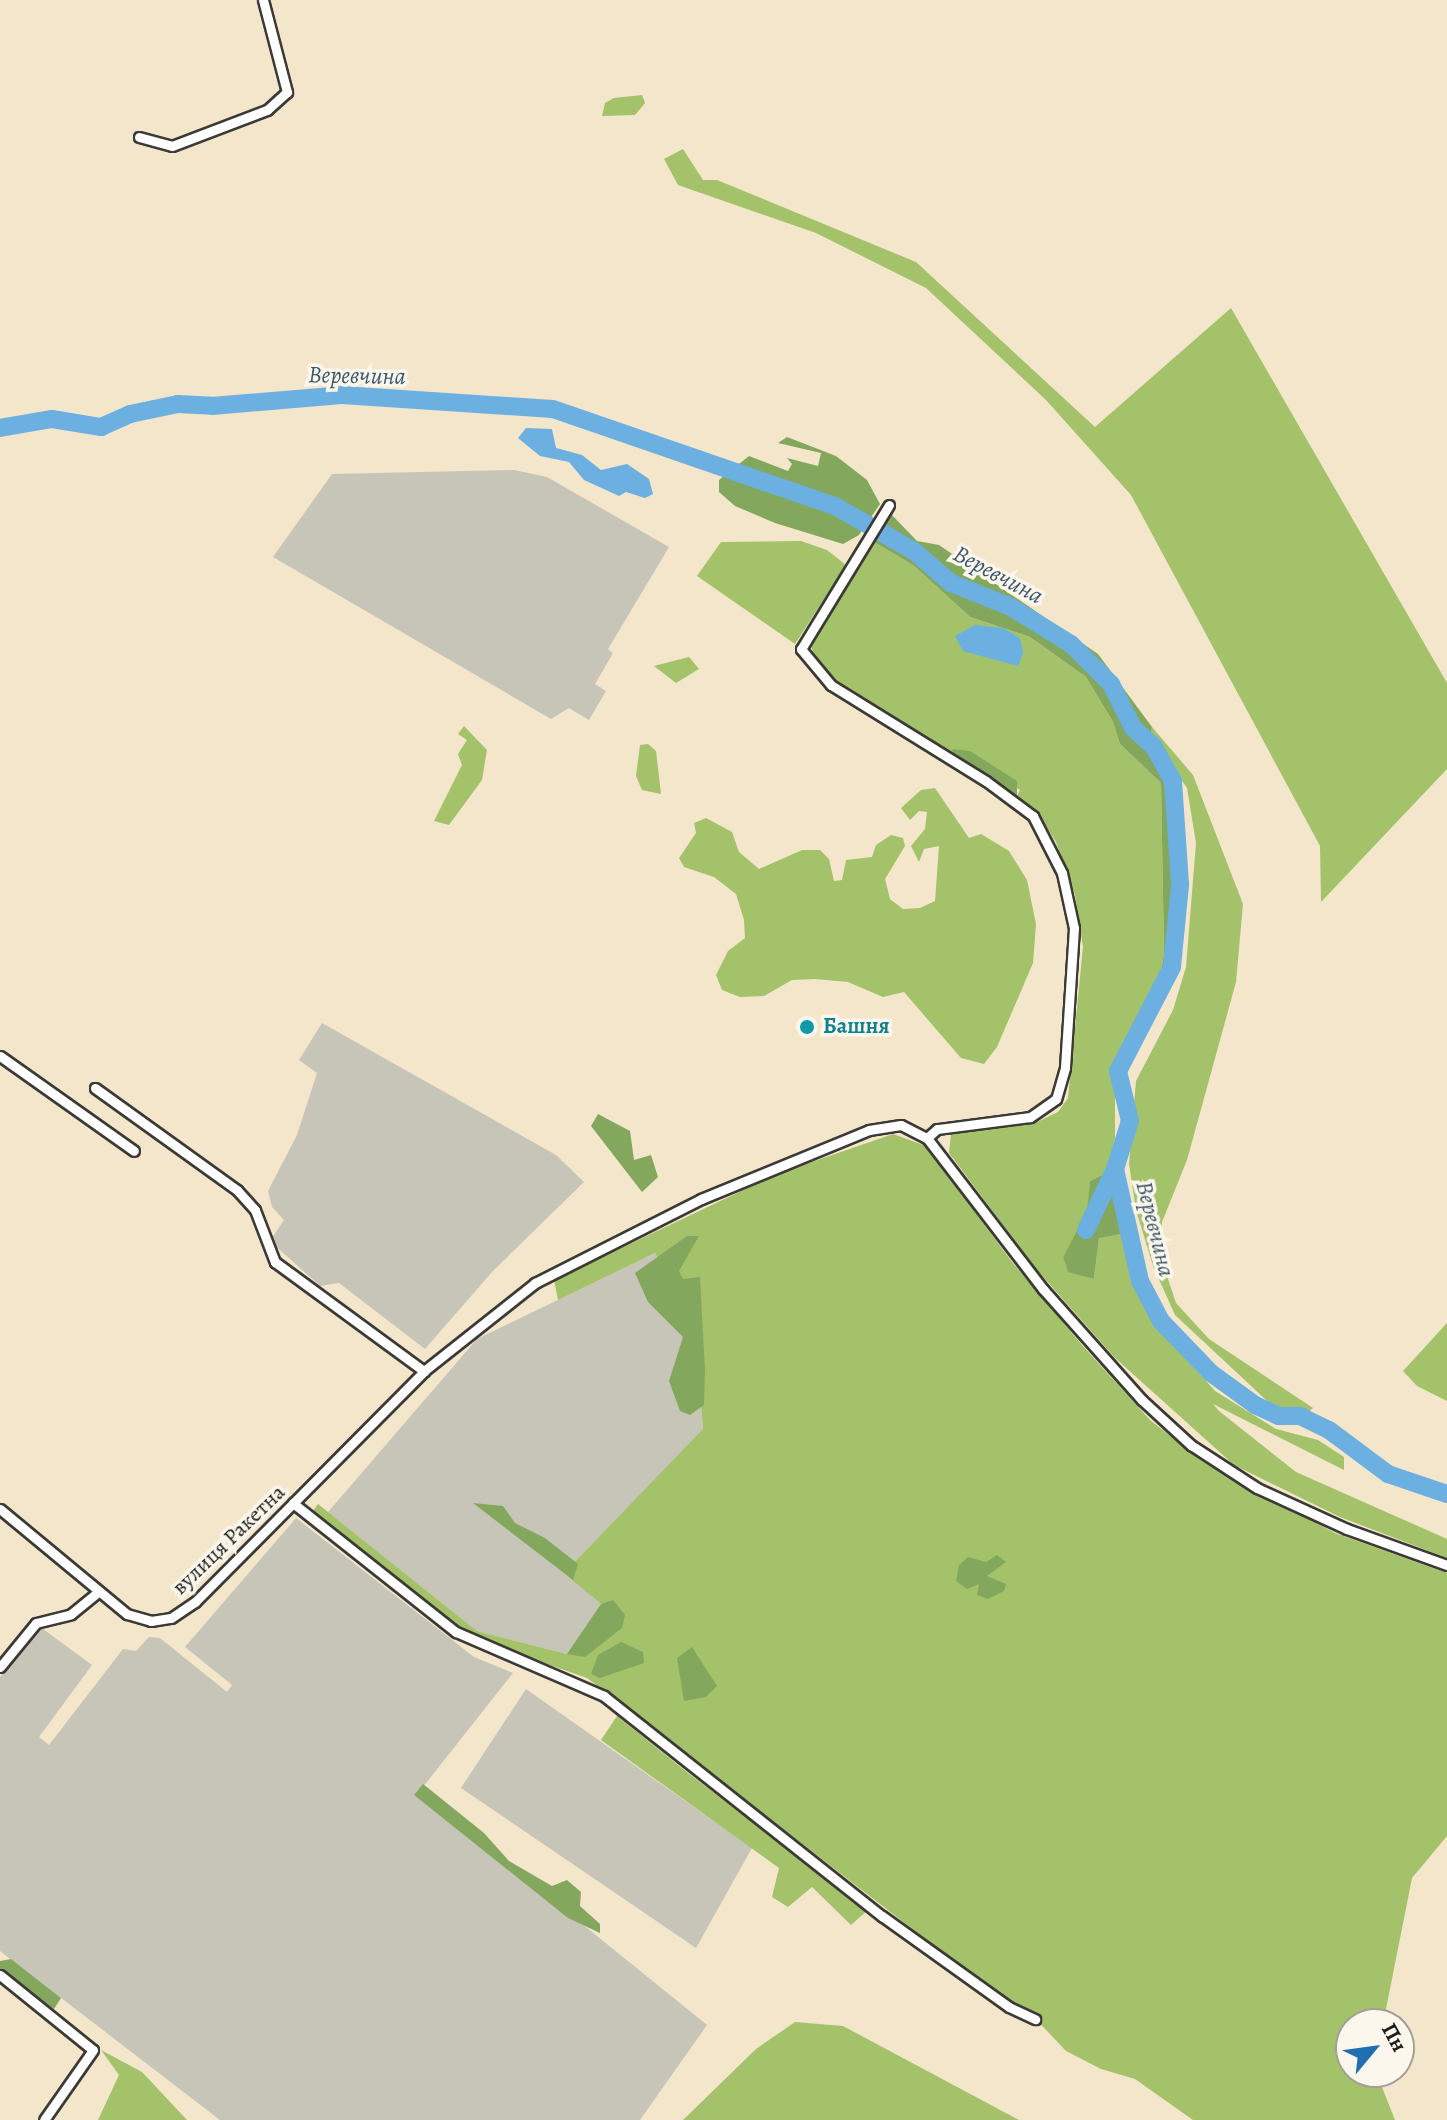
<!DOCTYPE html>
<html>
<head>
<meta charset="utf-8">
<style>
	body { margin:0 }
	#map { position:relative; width:1447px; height:2120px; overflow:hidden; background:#f3e6cb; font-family:Alegreya,serif }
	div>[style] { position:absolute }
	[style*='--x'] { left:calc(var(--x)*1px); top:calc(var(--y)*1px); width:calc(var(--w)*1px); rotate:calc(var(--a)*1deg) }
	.industrial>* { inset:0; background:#c7c5b8 }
	.green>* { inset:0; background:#a4c269 }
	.forest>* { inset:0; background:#83a85d }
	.water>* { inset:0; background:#6cafe1 }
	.river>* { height:18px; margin:-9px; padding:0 9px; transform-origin:9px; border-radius:9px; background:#6cafe1 }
	.roads { filter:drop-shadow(2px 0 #3c3a36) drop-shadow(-2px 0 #3c3a36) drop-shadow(0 2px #3c3a36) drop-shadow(0 -2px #3c3a36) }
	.minor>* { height:9px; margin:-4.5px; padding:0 4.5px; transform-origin:4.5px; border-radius:4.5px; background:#fff }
	.dots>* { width:22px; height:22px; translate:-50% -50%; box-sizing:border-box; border:4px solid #fbf7ec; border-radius:50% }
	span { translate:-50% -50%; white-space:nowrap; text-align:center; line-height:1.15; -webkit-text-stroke:7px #fbf7ec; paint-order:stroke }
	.culture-label { font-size:22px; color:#0d838f; font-weight:700 }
	.left { translate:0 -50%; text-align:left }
	.street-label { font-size:22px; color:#1c1c1c }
	.water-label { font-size:24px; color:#3c576b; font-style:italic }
	.north { position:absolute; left:1335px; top:2008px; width:80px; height:80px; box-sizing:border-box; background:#fbf7ec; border:2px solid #a29f99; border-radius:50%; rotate:61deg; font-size:22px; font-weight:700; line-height:32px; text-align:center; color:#1c1c1c }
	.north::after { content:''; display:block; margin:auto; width:28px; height:36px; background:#1f6fb2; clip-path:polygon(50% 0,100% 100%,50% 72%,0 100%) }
</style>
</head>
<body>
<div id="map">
	<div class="industrial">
		<div style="clip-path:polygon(514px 470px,547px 477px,669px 547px,608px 649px,613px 653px,595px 684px,606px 691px,589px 720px,569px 708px,551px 719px,273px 557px,332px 474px)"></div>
		<div style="clip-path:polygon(322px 1023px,556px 1155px,584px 1182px,492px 1272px,425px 1349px,339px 1283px,320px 1286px,270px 1241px,284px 1220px,272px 1207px,268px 1191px,297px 1135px,317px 1073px,299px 1060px)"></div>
		<div style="clip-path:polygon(655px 1253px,696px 1347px,703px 1430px,565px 1572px,601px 1604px,567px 1654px,477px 1631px,328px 1512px,477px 1339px)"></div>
		<div style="clip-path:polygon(296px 1518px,474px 1657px,513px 1673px,419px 1792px,707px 2025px,640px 2120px,220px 2120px,0 1951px,0 1677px,39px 1626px,92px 1665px,39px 1737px,49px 1745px,123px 1649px,136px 1651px,149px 1637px,160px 1638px,227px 1692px,232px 1685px,185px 1647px)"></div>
		<div style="clip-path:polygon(526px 1689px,752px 1848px,696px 1948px,461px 1788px)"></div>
	</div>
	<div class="green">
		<div style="clip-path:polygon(642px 95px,645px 103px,635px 115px,602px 116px,605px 103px,614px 98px)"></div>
		<div style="clip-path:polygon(683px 149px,703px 180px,717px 180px,916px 262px,1095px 427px,1231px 308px,1447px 683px,1447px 769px,1321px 902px,1320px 846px,1131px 495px,1046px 400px,926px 288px,816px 233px,678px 185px,664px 159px)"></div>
		<div style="clip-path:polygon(867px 538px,913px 565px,970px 617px,1030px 637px,1086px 677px,1113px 722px,1120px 744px,1161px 783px,1164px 954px,1158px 989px,1115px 1060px,1115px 1139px,1106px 1173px,1090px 1181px,1088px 1212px,1063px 1257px,1068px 1271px,1094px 1279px,1099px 1237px,1122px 1234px,1137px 1282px,1161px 1330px,1215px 1391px,1276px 1429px,1318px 1440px,1344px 1457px,1344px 1470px,1213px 1404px,1219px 1411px,1296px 1472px,1447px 1539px,1447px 1558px,1340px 1517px,1234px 1465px,1114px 1357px,1037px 1270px,949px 1153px,951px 1134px,1037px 1122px,1058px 1112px,1068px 1098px,1083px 947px,1075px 895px,1056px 842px,1035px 809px,1017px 796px,1020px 790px,952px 749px,953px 756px,845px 688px,817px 663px,811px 646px,819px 621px)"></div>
		<div style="clip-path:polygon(801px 541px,827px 550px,846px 565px,795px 644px,697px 576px,721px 542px)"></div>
		<div style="clip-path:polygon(689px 657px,699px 669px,676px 683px,654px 666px)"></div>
		<div style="clip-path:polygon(464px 726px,487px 750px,482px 780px,449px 825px,434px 821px,462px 765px,458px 754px,467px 740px,458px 734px)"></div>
		<div style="clip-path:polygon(1152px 727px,1193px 775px,1243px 904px,1236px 982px,1187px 1160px,1162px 1222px,1159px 1252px,1176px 1303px,1209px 1339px,1313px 1408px,1293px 1425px,1175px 1315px,1153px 1266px,1136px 1210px,1129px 1164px,1136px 1081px,1173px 1010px,1186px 967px,1196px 843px,1187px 788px,1151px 735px)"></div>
		<div style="clip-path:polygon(648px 744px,656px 751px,661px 794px,642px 790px,636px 776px,640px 745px)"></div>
		<div style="clip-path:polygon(935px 788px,969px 838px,981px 834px,1009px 851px,1027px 880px,1036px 924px,1033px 963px,997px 1047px,984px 1064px,961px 1058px,904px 992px,883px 997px,848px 982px,815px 979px,792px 980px,764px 996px,740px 997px,722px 990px,716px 975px,728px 951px,745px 938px,744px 920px,736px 894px,714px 877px,684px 867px,679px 858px,696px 833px,694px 823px,706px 818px,732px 832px,739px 852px,759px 869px,802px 850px,820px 850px,829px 859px,834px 881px,842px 880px,846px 860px,872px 857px,876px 845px,891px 835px,903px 838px,905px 846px,885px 879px,890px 899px,903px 909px,920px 908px,935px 901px,939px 846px,924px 849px,919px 862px,911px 846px,925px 829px,927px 812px,919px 811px,910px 820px,901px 808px,921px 790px)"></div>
		<div style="clip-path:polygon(893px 1134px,926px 1146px,1012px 1262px,1082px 1345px,1150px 1420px,1202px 1461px,1335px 1533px,1447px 1573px,1447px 1836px,1412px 1878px,1383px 2024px,1351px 2024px,1351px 2072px,1376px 2072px,1395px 2120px,1193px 2120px,1135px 2079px,1101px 2069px,1066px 2051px,1031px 2014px,998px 1995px,587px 1678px,482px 1641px,454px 1624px,312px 1512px,318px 1504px,477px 1631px,567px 1654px,601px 1604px,564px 1573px,703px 1429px,696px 1347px,655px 1253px,558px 1300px,554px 1280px,777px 1174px)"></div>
		<div style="clip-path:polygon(1447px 1323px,1447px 1401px,1417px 1386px,1403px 1371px)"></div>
		<div style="clip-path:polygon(617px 1716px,688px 1773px,868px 1910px,851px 1925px,812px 1887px,788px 1907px,772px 1897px,779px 1868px,601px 1740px)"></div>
		<div style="clip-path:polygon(795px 2022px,843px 2026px,1019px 2120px,683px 2120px,756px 2049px)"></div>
		<div style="clip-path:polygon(101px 2050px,142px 2072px,187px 2120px,98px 2120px,119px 2075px)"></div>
	</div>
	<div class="forest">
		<div style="clip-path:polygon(787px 437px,836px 456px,867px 480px,880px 504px,859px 535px,843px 544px,775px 523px,735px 506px,719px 492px,719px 480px,749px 456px,788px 471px,792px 464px,787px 458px,818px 466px,821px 453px,778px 443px)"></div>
		<div style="clip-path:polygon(891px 514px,917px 541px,939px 545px,1098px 654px,1152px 727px,1151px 735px,1143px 732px,1128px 708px,1126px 716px,1162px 766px,1174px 802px,1174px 938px,1158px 989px,1164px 954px,1161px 783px,1120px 744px,1113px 722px,1086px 677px,1030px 637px,970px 617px,913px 565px,867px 538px)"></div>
		<div style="clip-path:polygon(952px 749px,970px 751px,1017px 781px,1017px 796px,953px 756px)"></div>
		<div style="clip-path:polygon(598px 1114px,630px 1131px,634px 1160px,651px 1155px,658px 1177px,642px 1192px,591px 1126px)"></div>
		<div style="clip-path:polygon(1106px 1173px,1114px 1181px,1122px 1234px,1099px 1238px,1094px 1279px,1068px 1272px,1063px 1257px,1087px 1212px,1090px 1181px)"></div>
		<div style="clip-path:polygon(687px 1236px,699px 1236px,679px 1271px,683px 1279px,700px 1277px,705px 1370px,704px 1405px,690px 1415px,680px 1411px,669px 1381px,683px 1337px,648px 1302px,635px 1273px)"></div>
		<div style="clip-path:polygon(473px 1503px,503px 1506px,515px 1523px,545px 1538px,578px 1564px,573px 1580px)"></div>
		<div style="clip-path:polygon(997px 1555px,1006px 1562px,987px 1576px,1006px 1584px,1004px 1591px,988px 1599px,977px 1595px,979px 1584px,967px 1589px,956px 1581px,959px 1565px,968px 1557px,986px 1562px)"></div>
		<div style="clip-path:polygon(613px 1600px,625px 1615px,622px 1628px,585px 1657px,567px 1654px,601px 1604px)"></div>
		<div style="clip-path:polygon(621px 1642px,643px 1652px,644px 1663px,600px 1678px,591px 1674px,598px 1655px)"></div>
		<div style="clip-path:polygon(692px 1647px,717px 1686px,706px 1697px,684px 1701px,677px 1658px)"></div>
		<div style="clip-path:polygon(423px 1784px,484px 1833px,509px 1861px,552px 1886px,567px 1880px,581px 1892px,580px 1906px,600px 1924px,600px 1933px,568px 1918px,414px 1795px)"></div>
		<div style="clip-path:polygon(11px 1959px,61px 1998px,54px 2009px,0 1972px,0 1961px)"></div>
	</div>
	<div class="water">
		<div style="clip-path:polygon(526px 428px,552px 429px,556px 448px,582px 455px,601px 470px,627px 464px,649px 479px,653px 494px,645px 498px,626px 492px,619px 496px,584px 480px,569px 462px,540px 456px,518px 438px)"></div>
		<div style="clip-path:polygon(975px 625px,1003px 628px,1020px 638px,1023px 653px,1018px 666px,963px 651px,955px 636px)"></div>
	</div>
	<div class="river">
		<div style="--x:0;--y:428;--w:53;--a:-9.8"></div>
		<div style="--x:52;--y:419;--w:50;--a:9.3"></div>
		<div style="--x:101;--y:427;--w:32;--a:-24"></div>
		<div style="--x:130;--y:414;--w:49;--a:-11.8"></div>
		<div style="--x:178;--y:404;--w:34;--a:3"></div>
		<div style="--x:212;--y:406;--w:130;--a:-4.8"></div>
		<div style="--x:342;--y:395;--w:211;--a:3.8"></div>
		<div style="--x:553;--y:409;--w:298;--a:19"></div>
		<div style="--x:835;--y:506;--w:91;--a:29.7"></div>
		<div style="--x:914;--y:551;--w:49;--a:40.9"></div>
		<div style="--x:951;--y:583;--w:65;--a:21.8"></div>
		<div style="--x:1011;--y:607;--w:70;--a:31.7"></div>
		<div style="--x:1071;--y:644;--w:57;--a:45"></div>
		<div style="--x:1111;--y:684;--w:49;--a:63.4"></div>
		<div style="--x:1133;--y:728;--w:28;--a:42"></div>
		<div style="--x:1154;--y:747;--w:39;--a:61"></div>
		<div style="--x:1173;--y:781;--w:104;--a:86.1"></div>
		<div style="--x:1180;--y:885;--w:82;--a:95.6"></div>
		<div style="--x:1172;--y:967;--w:117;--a:117.4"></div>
		<div style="--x:1118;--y:1071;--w:51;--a:76.5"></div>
		<div style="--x:1130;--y:1121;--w:50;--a:107.4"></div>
		<div style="--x:1115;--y:1169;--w:115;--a:77.4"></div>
		<div style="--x:1140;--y:1281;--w:45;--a:62.3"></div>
		<div style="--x:1161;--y:1321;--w:72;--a:46.1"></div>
		<div style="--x:1211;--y:1373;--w:54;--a:36"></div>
		<div style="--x:1255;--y:1405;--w:26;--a:25"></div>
		<div style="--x:1279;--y:1416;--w:21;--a:0"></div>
		<div style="--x:1300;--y:1416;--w:32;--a:26"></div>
		<div style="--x:1329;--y:1430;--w:74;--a:36.7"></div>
		<div style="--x:1388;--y:1474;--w:62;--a:18.7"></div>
		<div style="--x:1086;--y:1230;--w:68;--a:-64.6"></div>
	</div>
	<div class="roads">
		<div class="minor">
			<div style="--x:139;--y:137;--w:34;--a:15"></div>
			<div style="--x:172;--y:146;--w:102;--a:-20.8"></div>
			<div style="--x:267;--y:110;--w:27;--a:-42"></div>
			<div style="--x:287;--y:92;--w:95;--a:-104.6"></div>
			<div style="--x:889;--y:505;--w:169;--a:121.4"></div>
			<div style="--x:801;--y:649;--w:47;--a:50.2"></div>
			<div style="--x:831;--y:685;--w:182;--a:31.8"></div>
			<div style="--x:986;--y:781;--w:59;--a:36.7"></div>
			<div style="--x:1033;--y:816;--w:64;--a:63"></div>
			<div style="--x:1062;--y:873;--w:56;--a:77.7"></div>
			<div style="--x:1074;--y:928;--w:140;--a:93.7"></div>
			<div style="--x:1065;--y:1068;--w:32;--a:106"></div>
			<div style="--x:1056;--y:1099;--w:32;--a:145"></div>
			<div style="--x:1030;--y:1117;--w:94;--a:172.6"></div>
			<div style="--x:937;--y:1129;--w:13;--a:138"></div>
			<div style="--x:0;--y:1056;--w:164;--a:35.3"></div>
			<div style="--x:95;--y:1088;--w:175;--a:35.7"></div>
			<div style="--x:237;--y:1190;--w:27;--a:48"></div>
			<div style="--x:255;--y:1210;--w:56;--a:69"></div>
			<div style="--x:275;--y:1262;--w:185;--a:36.2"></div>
			<div style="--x:293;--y:1503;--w:208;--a:38.4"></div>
			<div style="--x:456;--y:1632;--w:161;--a:23.4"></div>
			<div style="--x:604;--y:1696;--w:355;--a:38.4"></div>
			<div style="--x:882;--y:1916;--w:156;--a:35.6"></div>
			<div style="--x:1009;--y:2007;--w:29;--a:25"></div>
			<div style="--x:0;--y:1509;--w:165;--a:39.6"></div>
			<div style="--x:127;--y:1614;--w:25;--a:16"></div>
			<div style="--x:151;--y:1621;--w:20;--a:-9"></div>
			<div style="--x:171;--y:1618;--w:29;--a:-34"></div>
			<div style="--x:195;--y:1602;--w:325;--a:-45.2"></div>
			<div style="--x:424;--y:1371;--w:142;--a:-38.4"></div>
			<div style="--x:535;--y:1283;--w:186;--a:-26.8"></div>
			<div style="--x:701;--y:1199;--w:182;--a:-22.3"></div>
			<div style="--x:869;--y:1130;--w:32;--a:-9"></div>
			<div style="--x:901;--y:1125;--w:29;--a:27"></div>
			<div style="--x:927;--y:1138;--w:190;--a:52.5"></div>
			<div style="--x:1043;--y:1289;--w:149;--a:48.3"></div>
			<div style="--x:1142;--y:1400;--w:67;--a:42.6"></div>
			<div style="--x:1191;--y:1445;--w:79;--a:33.1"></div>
			<div style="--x:1257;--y:1488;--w:99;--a:24.5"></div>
			<div style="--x:1347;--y:1529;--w:106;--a:19.8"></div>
			<div style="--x:0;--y:1667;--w:57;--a:-50.7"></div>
			<div style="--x:36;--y:1623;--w:36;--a:-14"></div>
			<div style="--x:71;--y:1614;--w:36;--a:-39"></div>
			<div style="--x:0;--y:1975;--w:119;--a:38.9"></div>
			<div style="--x:93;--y:2050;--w:85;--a:125"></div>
		</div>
	</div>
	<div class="dots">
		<div style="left:807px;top:1027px;background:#0f9aa8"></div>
	</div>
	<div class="culture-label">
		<span class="left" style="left:823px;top:1027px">Башня</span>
	</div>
	<div class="street-label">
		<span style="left:229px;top:1540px;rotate:-44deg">вулиця Ракетна</span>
	</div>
	<div class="water-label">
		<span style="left:357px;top:376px;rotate:1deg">Веревчина</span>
		<span style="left:998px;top:575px;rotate:28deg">Веревчина</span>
		<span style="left:1155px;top:1229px;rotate:76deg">Веревчина</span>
	</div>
	<div class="north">Пн</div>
</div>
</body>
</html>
